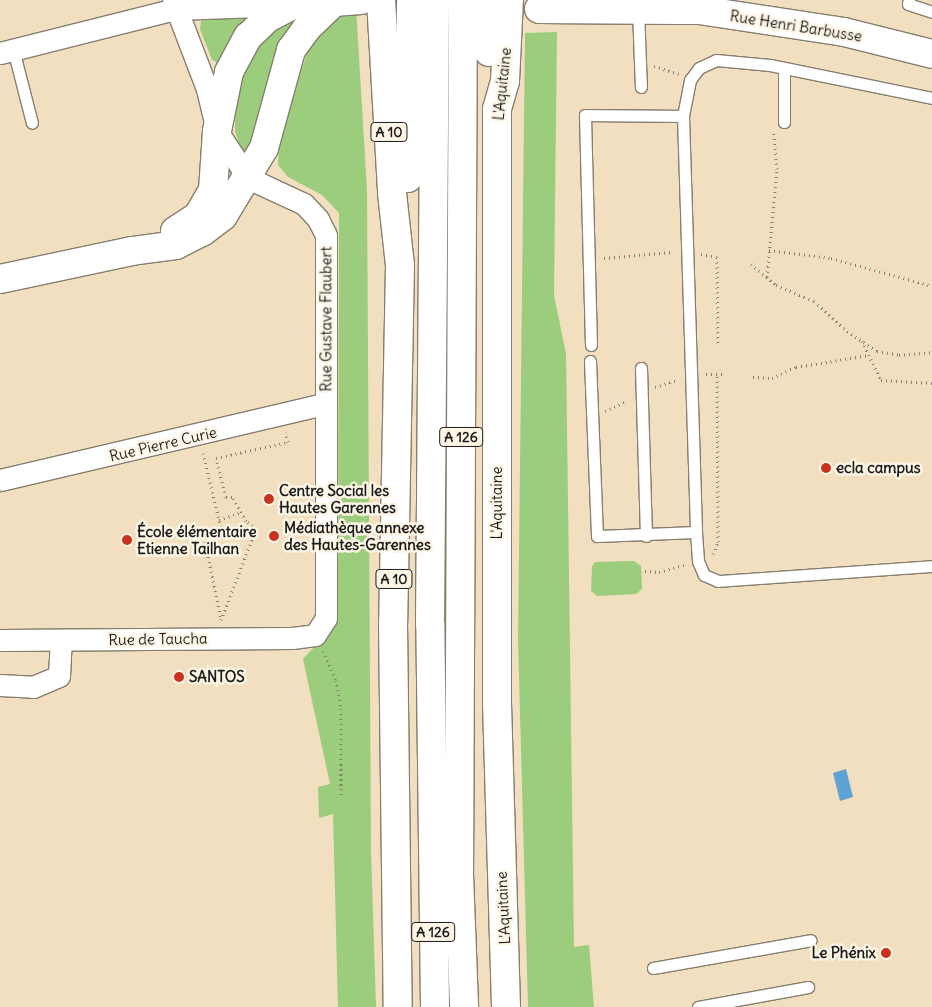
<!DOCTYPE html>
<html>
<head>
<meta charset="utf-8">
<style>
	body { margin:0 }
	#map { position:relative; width:932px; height:1007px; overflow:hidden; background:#f1dfbf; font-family:Delius,sans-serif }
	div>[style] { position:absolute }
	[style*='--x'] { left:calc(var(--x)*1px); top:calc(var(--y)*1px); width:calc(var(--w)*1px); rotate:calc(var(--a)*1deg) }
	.green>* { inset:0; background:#9bcd7c }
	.water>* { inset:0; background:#5fa3d4 }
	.path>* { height:3px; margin-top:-1.5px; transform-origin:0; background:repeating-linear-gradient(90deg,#867e6e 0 1px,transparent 0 5px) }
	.roads { filter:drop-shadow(1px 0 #867e6e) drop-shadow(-1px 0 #867e6e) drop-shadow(0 1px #867e6e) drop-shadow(0 -1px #867e6e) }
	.lane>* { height:11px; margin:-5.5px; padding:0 5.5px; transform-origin:5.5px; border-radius:5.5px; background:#fff }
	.street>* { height:21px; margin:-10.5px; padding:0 10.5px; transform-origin:10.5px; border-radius:10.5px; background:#fff }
	.secondary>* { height:28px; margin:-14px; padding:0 14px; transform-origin:14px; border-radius:14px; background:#fff }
	.highway>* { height:28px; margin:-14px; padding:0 14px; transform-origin:14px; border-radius:14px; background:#fff }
	.dots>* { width:14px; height:14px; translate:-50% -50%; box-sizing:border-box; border:2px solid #fcf5e5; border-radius:50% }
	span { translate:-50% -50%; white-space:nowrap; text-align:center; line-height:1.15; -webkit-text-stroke:5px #fcf5e5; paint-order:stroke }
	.shield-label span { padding:1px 4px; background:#fcf5e5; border:1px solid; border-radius:4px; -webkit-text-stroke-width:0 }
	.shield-label { font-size:14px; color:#1c1c1c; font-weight:700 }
	.street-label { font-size:15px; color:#1c1c1c }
	.poi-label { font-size:15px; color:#1c1c1c; font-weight:700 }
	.left { translate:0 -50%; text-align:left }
	.right { translate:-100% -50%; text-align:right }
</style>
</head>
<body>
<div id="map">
	<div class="green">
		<div style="clip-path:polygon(356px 7px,367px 190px,371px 850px,376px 1007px,338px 1007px,333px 814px,319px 818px,318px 787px,330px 784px,303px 659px,332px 628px,338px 607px,339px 213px,322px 195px,288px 177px,278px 165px,279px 140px,313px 34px,338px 11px)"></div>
		<div style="clip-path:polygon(290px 13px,295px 20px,286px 35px,249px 153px,241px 150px,235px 131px,236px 72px,250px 44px)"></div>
		<div style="clip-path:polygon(255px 14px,220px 64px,212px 60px,200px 29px,201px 21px,208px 16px)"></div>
		<div style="clip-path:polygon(557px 32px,554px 295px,566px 354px,574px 947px,589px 945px,594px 1007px,528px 1007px,518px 640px,525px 33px)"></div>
		<div style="clip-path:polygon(634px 561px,641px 566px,642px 589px,636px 594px,597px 596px,591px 591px,592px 566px,595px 562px)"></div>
	</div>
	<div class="water">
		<div style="clip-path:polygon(846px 769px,853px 797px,840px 801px,833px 773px)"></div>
	</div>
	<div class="path">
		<div style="--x:654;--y:66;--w:26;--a:18"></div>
		<div style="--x:769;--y:250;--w:63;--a:7.4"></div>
		<div style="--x:831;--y:258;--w:105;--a:15.5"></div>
		<div style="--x:701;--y:254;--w:16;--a:11"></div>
		<div style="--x:717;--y:257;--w:89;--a:89.4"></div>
		<div style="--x:604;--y:258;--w:68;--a:-5"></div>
		<div style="--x:751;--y:264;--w:33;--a:40"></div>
		<div style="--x:776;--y:285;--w:41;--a:22.8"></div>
		<div style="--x:814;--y:301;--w:45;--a:42.3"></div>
		<div style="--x:847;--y:331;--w:36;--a:34"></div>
		<div style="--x:877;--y:351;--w:22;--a:10"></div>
		<div style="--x:899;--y:355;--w:33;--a:-5"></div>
		<div style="--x:767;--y:277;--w:108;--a:-84.7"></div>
		<div style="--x:777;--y:169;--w:36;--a:-95"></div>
		<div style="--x:862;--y:341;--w:43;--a:64"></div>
		<div style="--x:881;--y:380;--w:51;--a:3.4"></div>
		<div style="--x:706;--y:374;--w:17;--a:0"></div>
		<div style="--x:753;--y:377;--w:19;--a:3"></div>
		<div style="--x:772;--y:378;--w:26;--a:-25"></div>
		<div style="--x:796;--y:367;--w:74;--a:-9.3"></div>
		<div style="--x:655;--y:387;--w:23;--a:-18"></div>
		<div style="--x:605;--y:411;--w:24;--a:-24"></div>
		<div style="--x:203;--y:453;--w:77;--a:76.5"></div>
		<div style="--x:221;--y:528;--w:18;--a:167"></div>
		<div style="--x:203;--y:532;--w:89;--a:78.3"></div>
		<div style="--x:219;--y:520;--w:23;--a:-20"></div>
		<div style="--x:713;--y:554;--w:13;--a:-67"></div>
		<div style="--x:718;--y:542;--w:168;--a:-90.3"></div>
		<div style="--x:645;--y:571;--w:14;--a:4"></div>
		<div style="--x:659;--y:572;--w:26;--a:-16"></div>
		<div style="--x:221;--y:620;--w:97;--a:-69"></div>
		<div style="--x:256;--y:529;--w:13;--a:-141"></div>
		<div style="--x:246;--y:521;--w:28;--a:-120"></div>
		<div style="--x:232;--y:497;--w:6;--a:180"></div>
		<div style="--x:226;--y:497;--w:40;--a:-104.4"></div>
		<div style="--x:216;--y:458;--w:74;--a:-12.5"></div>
		<div style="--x:288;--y:442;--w:10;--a:-107"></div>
		<div style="--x:323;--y:651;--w:32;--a:66"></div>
		<div style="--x:336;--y:680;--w:29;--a:80"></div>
		<div style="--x:341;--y:709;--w:89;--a:90"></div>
	</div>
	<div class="roads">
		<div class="lane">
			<div style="--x:909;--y:0;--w:4;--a:104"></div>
			<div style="--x:908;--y:4;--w:25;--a:18"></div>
			<div style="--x:638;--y:10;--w:77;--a:87.8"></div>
			<div style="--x:13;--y:49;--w:76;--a:75.6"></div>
			<div style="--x:683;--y:116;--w:37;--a:-79"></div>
			<div style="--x:690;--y:80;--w:15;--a:-53"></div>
			<div style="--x:699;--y:68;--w:19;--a:-25"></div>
			<div style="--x:716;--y:60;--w:54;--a:5.3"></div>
			<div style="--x:770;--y:65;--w:165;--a:11.5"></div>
			<div style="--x:784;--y:122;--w:53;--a:-90"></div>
			<div style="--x:591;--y:345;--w:230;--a:-91.5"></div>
			<div style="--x:585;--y:115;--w:98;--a:0.6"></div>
			<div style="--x:683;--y:116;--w:416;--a:88.2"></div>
			<div style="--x:696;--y:532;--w:29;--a:86"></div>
			<div style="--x:698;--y:561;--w:15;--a:67"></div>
			<div style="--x:704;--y:575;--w:15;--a:23"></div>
			<div style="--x:718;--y:581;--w:215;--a:-4"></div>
			<div style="--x:590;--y:361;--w:175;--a:87.7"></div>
			<div style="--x:597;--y:536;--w:99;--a:-2.3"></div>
			<div style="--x:641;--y:368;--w:168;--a:88.3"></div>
			<div style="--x:653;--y:968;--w:160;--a:-10"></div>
			<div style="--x:698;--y:1007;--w:112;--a:-10.3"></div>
		</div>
		<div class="street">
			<div style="--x:0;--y:53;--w:180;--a:-14.1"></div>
			<div style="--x:175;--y:9;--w:114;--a:-2"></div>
			<div style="--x:0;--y:480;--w:334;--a:-13.2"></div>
			<div style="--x:0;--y:640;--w:292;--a:-0.4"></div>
			<div style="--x:292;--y:638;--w:23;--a:-7"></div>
			<div style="--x:315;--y:635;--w:20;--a:-57"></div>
			<div style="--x:326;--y:618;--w:383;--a:-90"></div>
			<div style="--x:326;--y:235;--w:18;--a:-117"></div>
			<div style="--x:318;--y:219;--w:21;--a:-133"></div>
			<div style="--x:304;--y:204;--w:62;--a:-155.1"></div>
			<div style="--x:248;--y:178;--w:56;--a:-123.4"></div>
			<div style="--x:217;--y:131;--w:43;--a:-103.4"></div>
			<div style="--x:207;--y:89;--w:95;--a:-110.9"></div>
			<div style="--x:0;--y:685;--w:33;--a:3"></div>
			<div style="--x:33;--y:687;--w:28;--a:-23"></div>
			<div style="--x:59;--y:676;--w:36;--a:-87"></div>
		</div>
		<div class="secondary">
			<div style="--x:539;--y:9;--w:160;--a:0.4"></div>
			<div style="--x:699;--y:10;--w:147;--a:8.6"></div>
			<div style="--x:844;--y:32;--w:91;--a:14"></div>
			<div style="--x:175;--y:231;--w:27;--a:-33"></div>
			<div style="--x:198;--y:216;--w:30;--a:-60"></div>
			<div style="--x:213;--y:190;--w:59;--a:-86.1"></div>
			<div style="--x:217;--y:131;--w:60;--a:-78.5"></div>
			<div style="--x:229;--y:72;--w:40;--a:-62"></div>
			<div style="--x:248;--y:37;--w:28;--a:-44"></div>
			<div style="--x:268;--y:18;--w:27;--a:-28"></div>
			<div style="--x:292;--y:5;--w:69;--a:-4.1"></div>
			<div style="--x:0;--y:279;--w:135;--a:-12"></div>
			<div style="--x:132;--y:251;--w:44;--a:-7.8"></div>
			<div style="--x:176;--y:245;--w:29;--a:-27"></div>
			<div style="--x:202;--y:232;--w:26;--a:-37"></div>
			<div style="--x:223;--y:216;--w:79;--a:-58.9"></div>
			<div style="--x:264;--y:148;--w:102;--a:-74.6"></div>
			<div style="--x:291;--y:50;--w:26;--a:-54"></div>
			<div style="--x:306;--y:29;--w:39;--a:-44"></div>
		</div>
		<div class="highway">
			<div style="--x:381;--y:0;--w:193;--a:86.7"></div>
			<div style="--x:392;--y:193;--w:72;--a:83.7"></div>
			<div style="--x:400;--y:265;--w:358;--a:91.1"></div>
			<div style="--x:393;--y:623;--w:384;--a:89.3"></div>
			<div style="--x:463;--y:0;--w:874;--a:90.26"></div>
			<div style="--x:459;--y:874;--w:133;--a:87.8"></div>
			<div style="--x:488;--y:0;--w:52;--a:88.9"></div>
			<div style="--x:408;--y:178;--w:178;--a:-89"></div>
			<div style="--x:435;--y:1007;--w:383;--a:-90.7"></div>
			<div style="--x:430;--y:624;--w:624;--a:-89.54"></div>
			<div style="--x:506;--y:1007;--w:305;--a:-91.7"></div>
			<div style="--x:497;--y:702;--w:593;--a:-90"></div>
			<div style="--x:497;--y:109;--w:29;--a:-74"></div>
			<div style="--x:505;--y:81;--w:81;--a:-87.2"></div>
		</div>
	</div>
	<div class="dots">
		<div style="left:826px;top:468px;background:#c8321e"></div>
		<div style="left:269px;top:499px;background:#c8321e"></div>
		<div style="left:274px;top:536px;background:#c8321e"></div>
		<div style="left:127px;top:540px;background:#c8321e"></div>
		<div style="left:179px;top:677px;background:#c8321e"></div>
		<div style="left:886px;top:953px;background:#c8321e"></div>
	</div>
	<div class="shield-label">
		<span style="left:389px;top:132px">A 10</span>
		<span style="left:461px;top:437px">A 126</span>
		<span style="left:394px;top:579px">A 10</span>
		<span style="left:433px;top:932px">A 126</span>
	</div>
	<div class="street-label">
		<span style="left:796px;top:26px;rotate:9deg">Rue Henri Barbusse</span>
		<span style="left:502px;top:84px;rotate:-84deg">L'Aquitaine</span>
		<span style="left:326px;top:319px;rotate:-90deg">Rue Gustave Flaubert</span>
		<span style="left:163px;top:444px;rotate:-13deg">Rue Pierre Curie</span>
		<span style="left:497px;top:503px;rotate:-90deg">L'Aquitaine</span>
		<span style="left:158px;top:639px;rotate:-1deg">Rue de Taucha</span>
		<span style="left:503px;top:908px;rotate:-93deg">L'Aquitaine</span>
	</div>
	<div class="poi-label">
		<span class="left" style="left:836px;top:468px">ecla campus</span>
		<span class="left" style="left:279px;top:499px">Centre Social les<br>Hautes Garennes</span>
		<span class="left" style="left:284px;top:536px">Médiathèque annexe<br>des Hautes-Garennes</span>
		<span class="left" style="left:137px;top:540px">École élémentaire<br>Etienne Tailhan</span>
		<span class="left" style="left:189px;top:677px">SANTOS</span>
		<span class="right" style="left:876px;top:953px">Le Phénix</span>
	</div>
</div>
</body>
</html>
